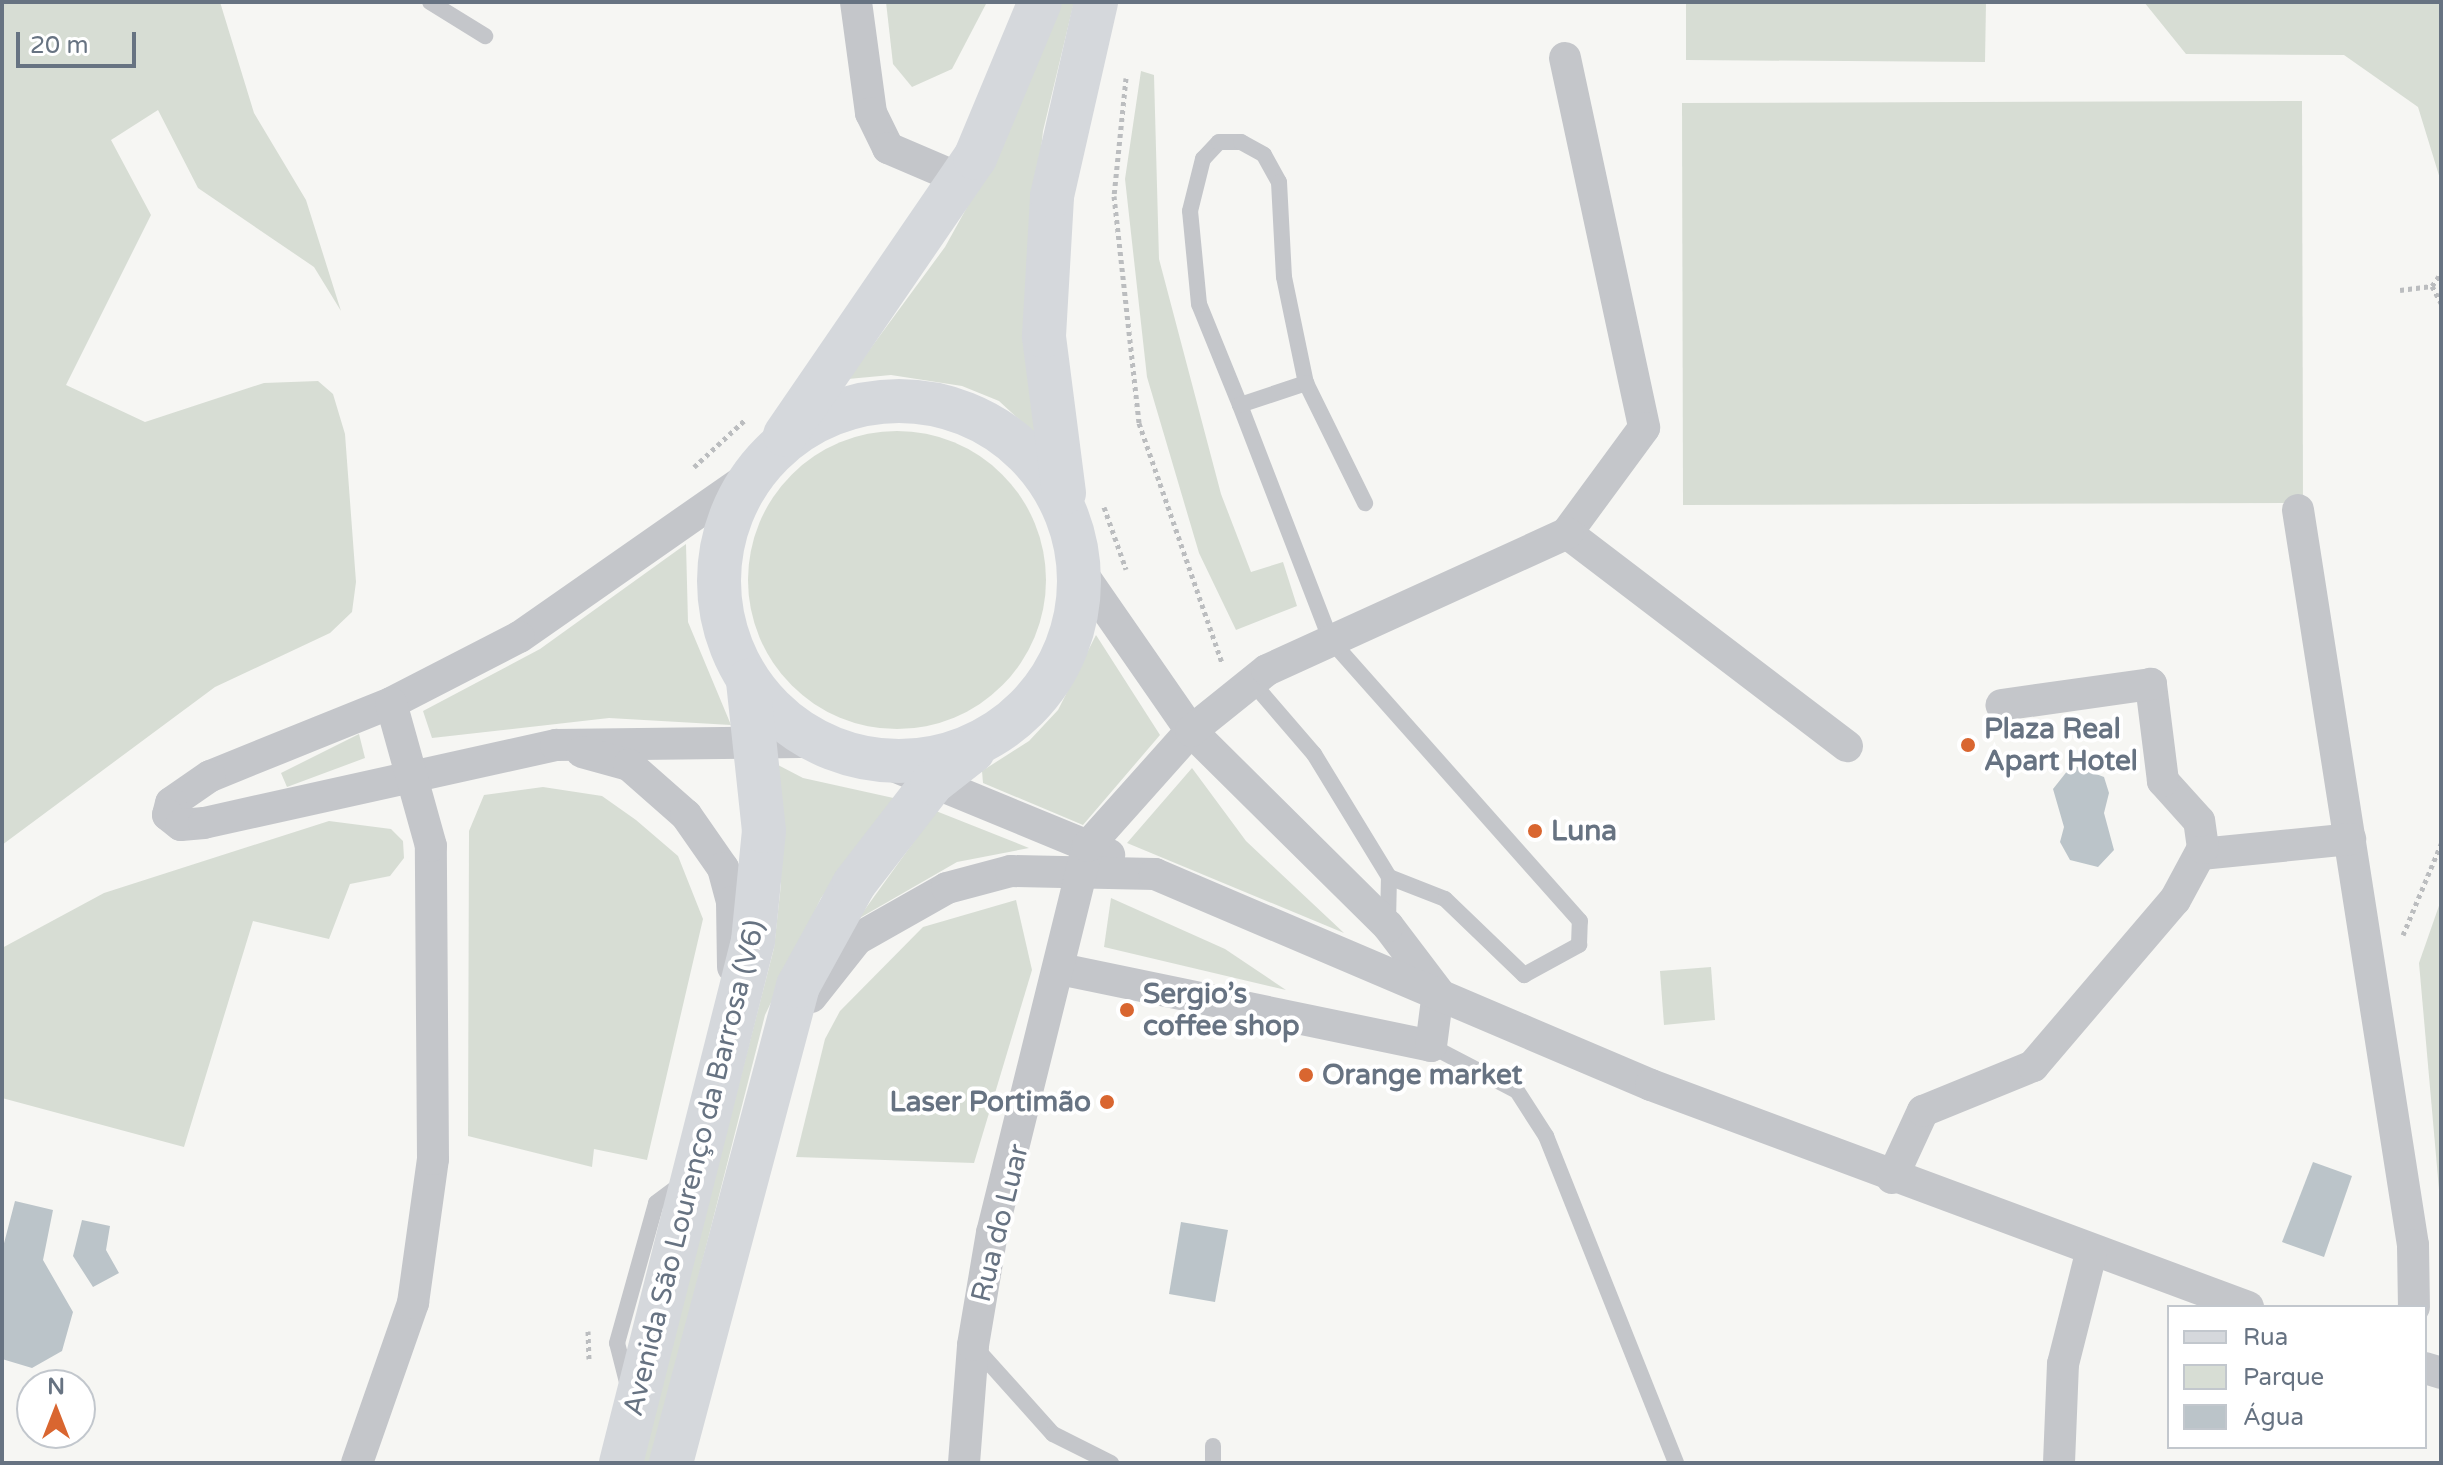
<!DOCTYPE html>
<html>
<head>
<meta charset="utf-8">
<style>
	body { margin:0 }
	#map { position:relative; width:2443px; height:1465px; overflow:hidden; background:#f6f6f3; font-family:"Varela Round",sans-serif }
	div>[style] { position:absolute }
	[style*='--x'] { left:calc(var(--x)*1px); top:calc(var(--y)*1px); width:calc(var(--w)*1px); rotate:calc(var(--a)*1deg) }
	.green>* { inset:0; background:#d7ddd4 }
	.round { border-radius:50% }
	.water>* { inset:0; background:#bbc4c9 }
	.path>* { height:5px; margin-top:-2.5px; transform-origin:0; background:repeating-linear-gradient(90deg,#bbbdbf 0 4px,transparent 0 8px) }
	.service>* { height:16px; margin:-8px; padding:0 8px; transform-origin:8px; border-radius:8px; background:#c4c6ca }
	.minor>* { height:32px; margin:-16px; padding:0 16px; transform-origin:16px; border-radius:16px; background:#c4c6ca }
	.secondary>* { height:44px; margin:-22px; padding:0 22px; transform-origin:22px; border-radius:22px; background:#d5d8dc }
	.secondary>.ring { margin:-22px; padding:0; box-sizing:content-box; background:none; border:44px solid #d5d8dc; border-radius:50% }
	.dots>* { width:22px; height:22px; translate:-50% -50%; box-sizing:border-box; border:4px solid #fff; border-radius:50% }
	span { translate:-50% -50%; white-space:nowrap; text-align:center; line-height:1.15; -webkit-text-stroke:8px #fff; paint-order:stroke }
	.poi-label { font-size:28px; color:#677382; font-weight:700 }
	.left { translate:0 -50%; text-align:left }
	.right { translate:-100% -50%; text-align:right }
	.street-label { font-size:28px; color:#677382 }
	.frame { position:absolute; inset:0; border:4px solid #677382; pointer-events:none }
	.legend { position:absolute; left:2167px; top:1305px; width:260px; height:144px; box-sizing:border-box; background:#fff; border:2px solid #c2c7cd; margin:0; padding:10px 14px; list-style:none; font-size:24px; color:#677382 }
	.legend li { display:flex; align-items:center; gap:16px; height:40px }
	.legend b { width:40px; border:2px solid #c2c7cd }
	.north { position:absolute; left:16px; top:1369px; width:80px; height:80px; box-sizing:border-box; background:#fff; border:2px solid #c2c7cd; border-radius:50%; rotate:0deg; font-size:22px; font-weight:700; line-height:32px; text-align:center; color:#677382 }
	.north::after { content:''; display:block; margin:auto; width:28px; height:36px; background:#d96630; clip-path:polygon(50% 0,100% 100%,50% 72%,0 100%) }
	.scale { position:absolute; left:16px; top:32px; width:120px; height:36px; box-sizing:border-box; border:4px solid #677382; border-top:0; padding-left:10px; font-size:24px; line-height:28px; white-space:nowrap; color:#677382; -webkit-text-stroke:6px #fff; paint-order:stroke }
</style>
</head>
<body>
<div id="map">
	<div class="green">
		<div style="clip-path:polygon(2px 2px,220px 2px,254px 113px,306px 200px,341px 311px,314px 267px,198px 188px,158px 110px,111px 140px,151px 215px,66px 385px,145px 422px,264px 383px,318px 381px,333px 394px,345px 434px,356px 582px,352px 612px,330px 633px,215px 687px,2px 845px)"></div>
		<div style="clip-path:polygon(886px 2px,987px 2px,952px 69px,912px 87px,893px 64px)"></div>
		<div style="clip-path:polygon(1059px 2px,1074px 2px,1043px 131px,1025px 302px,1035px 434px,999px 401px,962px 386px,891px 375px,848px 379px,945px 247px,986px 173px)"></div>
		<div style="clip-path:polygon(1686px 2px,1986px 2px,1985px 62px,1686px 60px)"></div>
		<div style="clip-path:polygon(2144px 2px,2441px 2px,2441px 182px,2418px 107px,2344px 55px,2186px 54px)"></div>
		<div style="clip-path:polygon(1141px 71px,1154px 75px,1159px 259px,1221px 494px,1251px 572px,1283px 562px,1297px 606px,1236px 630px,1199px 553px,1147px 377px,1125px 179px)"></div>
		<div style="clip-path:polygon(2302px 101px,2303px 503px,1683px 505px,1682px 103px)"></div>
		<div class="round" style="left:748px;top:431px;width:298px;height:298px"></div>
		<div style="clip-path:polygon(686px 544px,688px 622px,731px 725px,609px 718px,432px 738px,423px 711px,540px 649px)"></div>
		<div style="clip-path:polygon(1096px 635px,1160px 735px,1083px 825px,983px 783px,982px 771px,1029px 741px,1058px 710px)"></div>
		<div style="clip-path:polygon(359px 734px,365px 758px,287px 787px,281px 773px)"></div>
		<div style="clip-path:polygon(778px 765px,803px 778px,898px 799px,821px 898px,765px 1015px,651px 1463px,641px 1463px,774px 948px,781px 884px)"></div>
		<div style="clip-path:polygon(1192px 768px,1246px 841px,1344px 933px,1127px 843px)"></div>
		<div style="clip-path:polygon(543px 787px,602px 796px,636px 820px,678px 856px,703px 919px,647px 1160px,594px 1149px,592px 1167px,468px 1136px,469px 831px,484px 795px)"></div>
		<div style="clip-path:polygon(936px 811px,1029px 848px,957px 862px,858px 919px)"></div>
		<div style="clip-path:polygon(329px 821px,391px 829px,403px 841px,404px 858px,390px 876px,350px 884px,329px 939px,253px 921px,184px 1147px,2px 1098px,2px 948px,104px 893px)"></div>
		<div style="clip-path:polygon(1111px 898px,1225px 949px,1286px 990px,1104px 947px)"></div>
		<div style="clip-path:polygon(1016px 900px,1032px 970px,974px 1163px,796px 1157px,825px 1039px,840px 1011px,923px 927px)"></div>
		<div style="clip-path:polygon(2441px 900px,2441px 1212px,2419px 963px)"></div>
		<div style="clip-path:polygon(1711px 967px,1715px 1020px,1664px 1025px,1660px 971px)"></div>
	</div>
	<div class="water">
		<div style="clip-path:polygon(2072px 765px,2104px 777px,2109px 793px,2104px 813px,2114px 850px,2098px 867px,2070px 860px,2060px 842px,2064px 827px,2053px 789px)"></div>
		<div style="clip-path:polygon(2313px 1162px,2352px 1176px,2324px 1257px,2282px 1242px)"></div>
		<div style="clip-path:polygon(15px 1201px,53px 1210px,43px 1260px,73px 1312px,62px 1351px,32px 1368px,2px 1359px,2px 1251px)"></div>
		<div style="clip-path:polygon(82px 1220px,110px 1226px,106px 1250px,119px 1273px,93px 1287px,73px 1256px)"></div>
		<div style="clip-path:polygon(1181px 1222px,1228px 1230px,1215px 1302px,1169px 1294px)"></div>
	</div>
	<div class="path">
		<div style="--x:1126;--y:78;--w:119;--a:95.8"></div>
		<div style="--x:1114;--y:196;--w:228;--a:83.7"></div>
		<div style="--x:1139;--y:423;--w:254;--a:70.9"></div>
		<div style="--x:2432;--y:286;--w:19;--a:62"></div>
		<div style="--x:2400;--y:290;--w:32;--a:-7"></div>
		<div style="--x:2432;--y:286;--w:16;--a:-55"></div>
		<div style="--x:694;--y:467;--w:69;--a:-42.7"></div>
		<div style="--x:1104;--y:507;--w:66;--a:70.5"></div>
		<div style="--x:2403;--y:935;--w:99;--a:-67.3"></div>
		<div style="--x:588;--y:1331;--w:28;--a:88"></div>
	</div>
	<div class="service">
		<div style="--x:430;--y:2;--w:65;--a:31.7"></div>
		<div style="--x:1240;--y:405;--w:109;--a:-112.1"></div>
		<div style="--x:1199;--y:304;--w:93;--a:-95.5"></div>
		<div style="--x:1190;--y:211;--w:54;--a:-76"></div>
		<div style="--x:1203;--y:159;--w:23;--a:-47"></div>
		<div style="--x:1219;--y:142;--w:22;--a:0"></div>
		<div style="--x:1241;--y:142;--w:26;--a:29"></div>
		<div style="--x:1264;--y:155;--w:31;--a:61"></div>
		<div style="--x:1279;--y:182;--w:95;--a:87"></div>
		<div style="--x:1284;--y:277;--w:108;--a:78.3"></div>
		<div style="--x:1252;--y:682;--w:95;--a:49.3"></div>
		<div style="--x:1314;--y:754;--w:144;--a:58.6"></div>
		<div style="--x:1389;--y:877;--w:60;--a:21.4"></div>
		<div style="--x:1445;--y:899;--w:110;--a:43.9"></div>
		<div style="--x:1524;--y:975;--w:63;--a:-28.6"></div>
		<div style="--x:1579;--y:945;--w:24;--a:-88"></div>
		<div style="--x:1580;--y:921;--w:375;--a:-131.6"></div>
		<div style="--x:1331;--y:641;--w:253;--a:-111.1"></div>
		<div style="--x:1240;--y:405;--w:70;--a:-18.4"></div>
		<div style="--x:1306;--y:383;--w:134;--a:63.8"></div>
		<div style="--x:1388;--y:923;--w:46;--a:-88.8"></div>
		<div style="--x:1431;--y:1046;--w:97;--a:27.6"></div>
		<div style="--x:1517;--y:1091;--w:54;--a:57.2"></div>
		<div style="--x:1546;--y:1136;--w:352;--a:68.3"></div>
		<div style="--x:974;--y:1346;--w:118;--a:48.1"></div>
		<div style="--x:1053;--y:1434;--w:65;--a:26.6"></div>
		<div style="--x:628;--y:1386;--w:44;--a:-104.3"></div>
		<div style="--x:617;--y:1343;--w:145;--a:-74.4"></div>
		<div style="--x:656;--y:1203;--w:31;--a:-37"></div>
		<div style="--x:1213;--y:1463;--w:17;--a:-90"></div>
	</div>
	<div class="minor">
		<div style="--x:856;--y:2;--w:112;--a:82.3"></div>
		<div style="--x:871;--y:113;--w:39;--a:64"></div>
		<div style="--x:888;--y:148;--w:82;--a:23.1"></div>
		<div style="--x:1565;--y:58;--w:378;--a:77.9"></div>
		<div style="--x:1644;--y:428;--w:130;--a:126.3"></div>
		<div style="--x:1567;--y:533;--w:352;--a:37.3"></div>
		<div style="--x:753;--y:474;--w:285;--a:145.1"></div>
		<div style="--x:519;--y:637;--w:144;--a:152.7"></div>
		<div style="--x:391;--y:703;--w:195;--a:158"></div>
		<div style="--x:210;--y:776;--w:47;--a:145.3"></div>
		<div style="--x:171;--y:803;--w:12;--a:104"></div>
		<div style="--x:168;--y:815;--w:16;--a:38"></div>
		<div style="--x:181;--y:825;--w:23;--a:-5"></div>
		<div style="--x:204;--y:823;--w:361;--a:-12.5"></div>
		<div style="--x:556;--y:745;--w:263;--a:-0.7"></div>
		<div style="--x:2298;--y:510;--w:744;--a:81.11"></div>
		<div style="--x:2413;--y:1245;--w:62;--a:89.1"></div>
		<div style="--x:582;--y:752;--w:49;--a:15.5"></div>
		<div style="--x:629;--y:765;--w:76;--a:41.3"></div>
		<div style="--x:686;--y:815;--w:65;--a:55.1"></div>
		<div style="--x:723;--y:868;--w:35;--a:75"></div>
		<div style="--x:732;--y:902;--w:65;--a:89.1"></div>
		<div style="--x:879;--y:760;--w:249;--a:22.4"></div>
		<div style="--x:2201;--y:854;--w:150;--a:-5.7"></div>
		<div style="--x:1060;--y:969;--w:379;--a:11.7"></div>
		<div style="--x:1431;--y:1046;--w:54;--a:-82.6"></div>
		<div style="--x:1438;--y:992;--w:83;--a:-127.1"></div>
		<div style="--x:1388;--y:926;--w:277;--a:-135.3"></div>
		<div style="--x:1191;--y:731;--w:197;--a:-124.7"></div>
		<div style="--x:811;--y:997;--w:74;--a:-51.6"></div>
		<div style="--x:857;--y:939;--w:103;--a:-29.5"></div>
		<div style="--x:947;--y:888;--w:66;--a:-14.9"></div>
		<div style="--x:1011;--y:871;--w:144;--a:1.2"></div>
		<div style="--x:1155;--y:874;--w:539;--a:23.05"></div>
		<div style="--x:1651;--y:1085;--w:637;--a:20.4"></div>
		<div style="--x:1892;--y:1178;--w:74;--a:-65.2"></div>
		<div style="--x:1923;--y:1111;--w:119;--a:-22.2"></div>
		<div style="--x:2033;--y:1066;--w:218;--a:-49.5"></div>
		<div style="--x:2175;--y:900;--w:59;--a:-61.7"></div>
		<div style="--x:2203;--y:848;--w:27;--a:-98"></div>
		<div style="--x:2199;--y:821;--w:54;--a:-132"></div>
		<div style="--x:2163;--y:781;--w:98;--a:-97.1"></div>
		<div style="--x:2151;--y:684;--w:151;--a:172"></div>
		<div style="--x:2425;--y:1368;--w:17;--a:17"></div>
		<div style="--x:357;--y:1463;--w:170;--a:-70.7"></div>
		<div style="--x:413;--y:1303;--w:145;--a:-82.1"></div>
		<div style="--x:433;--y:1159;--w:313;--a:-90.4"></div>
		<div style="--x:431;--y:846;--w:148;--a:-105.6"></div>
		<div style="--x:964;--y:1463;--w:118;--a:-85.6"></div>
		<div style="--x:973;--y:1345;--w:114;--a:-80.4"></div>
		<div style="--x:992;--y:1233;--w:399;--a:-76.1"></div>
		<div style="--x:1088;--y:846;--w:154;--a:-48.2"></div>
		<div style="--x:1191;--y:731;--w:97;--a:-38.8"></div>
		<div style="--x:1267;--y:670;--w:330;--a:-24.5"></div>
		<div style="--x:2059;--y:1463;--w:99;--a:-87.7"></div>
		<div style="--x:2063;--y:1364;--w:114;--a:-75.8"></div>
	</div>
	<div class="secondary">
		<div class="ring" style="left:719px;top:401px;width:316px;height:316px"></div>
		<div style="--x:785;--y:435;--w:336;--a:-55.6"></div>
		<div style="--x:975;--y:158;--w:169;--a:-67.4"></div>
		<div style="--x:1064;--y:493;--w:158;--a:-97.3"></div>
		<div style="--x:1044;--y:336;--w:140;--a:-86.7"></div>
		<div style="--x:1052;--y:196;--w:199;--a:-77.2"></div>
		<div style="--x:621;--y:1463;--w:538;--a:-75.81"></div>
		<div style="--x:753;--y:941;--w:111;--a:-84.3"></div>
		<div style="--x:764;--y:831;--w:151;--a:-96.1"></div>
		<div style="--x:671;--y:1463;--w:494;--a:-75.1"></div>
		<div style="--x:798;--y:986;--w:116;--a:-61.2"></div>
		<div style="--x:854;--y:884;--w:128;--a:-52.3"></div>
		<div style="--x:932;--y:783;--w:52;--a:-38"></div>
	</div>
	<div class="dots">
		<div style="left:1968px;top:745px;background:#d96630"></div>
		<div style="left:1535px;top:831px;background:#d96630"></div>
		<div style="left:1127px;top:1010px;background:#d96630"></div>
		<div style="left:1306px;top:1075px;background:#d96630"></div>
		<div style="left:1107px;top:1102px;background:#d96630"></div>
	</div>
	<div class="poi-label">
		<span class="left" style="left:1984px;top:745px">Plaza Real<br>Apart Hotel</span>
		<span class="left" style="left:1551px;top:831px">Luna</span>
		<span class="left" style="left:1143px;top:1010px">Sergio’s<br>coffee shop</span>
		<span class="left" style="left:1322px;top:1075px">Orange market</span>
		<span class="right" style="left:1091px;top:1102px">Laser Portimão</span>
	</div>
	<div class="street-label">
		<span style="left:694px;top:1168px;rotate:-76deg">Avenida São Lourenço da Barrosa (V6)</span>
		<span style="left:1000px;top:1223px;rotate:-76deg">Rua do Luar</span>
	</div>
	<div class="frame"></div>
	<ul class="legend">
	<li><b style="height:10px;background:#d5d8dc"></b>Rua</li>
	<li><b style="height:22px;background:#d7ddd4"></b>Parque</li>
	<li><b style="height:22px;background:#bbc4c9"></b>Água</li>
	</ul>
	<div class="north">N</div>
	<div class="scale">20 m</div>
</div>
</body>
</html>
